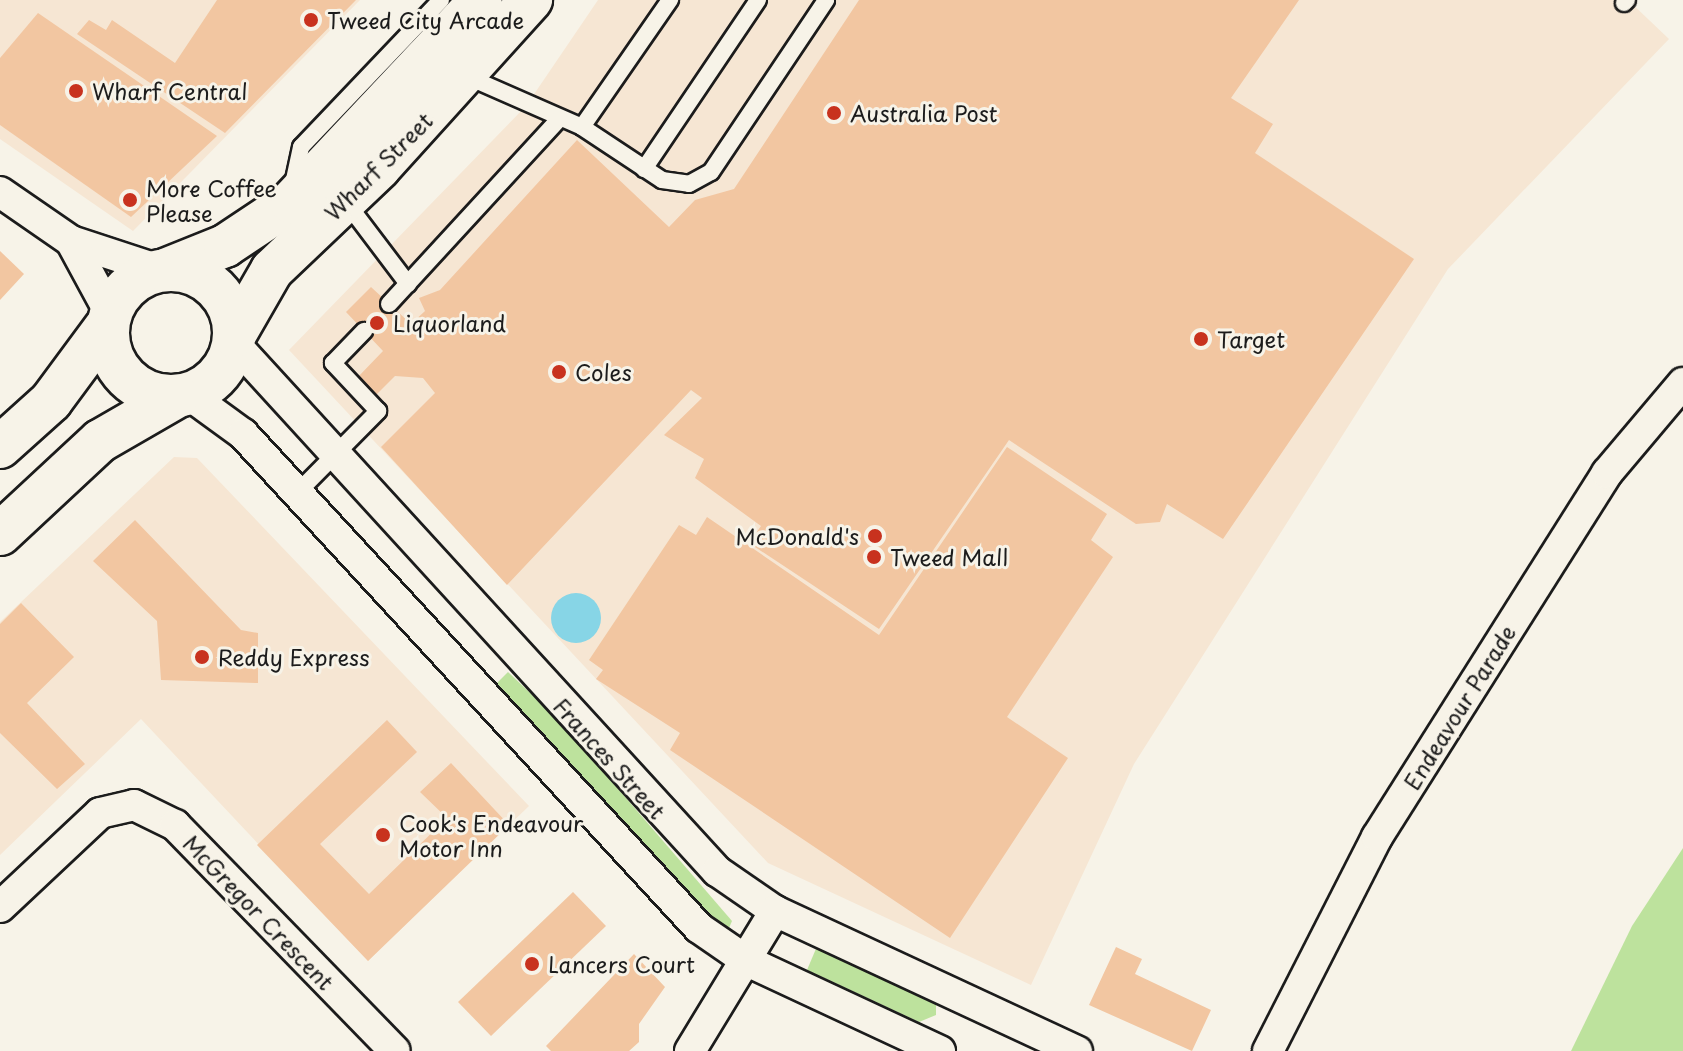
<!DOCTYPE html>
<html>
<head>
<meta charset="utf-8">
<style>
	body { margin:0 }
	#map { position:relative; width:1683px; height:1051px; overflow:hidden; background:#f7f3e8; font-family:"Playpen Sans",sans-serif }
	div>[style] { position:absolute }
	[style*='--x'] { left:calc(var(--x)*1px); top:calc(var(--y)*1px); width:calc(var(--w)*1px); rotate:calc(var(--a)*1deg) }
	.built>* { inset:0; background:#f6e6d3 }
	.green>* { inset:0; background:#bde29d }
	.water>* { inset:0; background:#87d5e6 }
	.round { border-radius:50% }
	.building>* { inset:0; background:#f2c6a1 }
	.roads { filter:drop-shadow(2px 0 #1c1c1c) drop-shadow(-2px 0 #1c1c1c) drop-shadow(0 2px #1c1c1c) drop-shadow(0 -2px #1c1c1c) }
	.service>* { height:16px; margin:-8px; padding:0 8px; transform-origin:8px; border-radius:8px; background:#f7f3e8 }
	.minor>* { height:30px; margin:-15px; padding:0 15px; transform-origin:15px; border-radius:15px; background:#f7f3e8 }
	.secondary>* { height:42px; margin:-21px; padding:0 21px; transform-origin:21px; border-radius:21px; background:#f7f3e8 }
	.secondary>.ring { margin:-21px; padding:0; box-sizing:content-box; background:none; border:42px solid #f7f3e8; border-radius:50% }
	.dots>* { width:22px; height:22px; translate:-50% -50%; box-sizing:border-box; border:4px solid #f7f3e8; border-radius:50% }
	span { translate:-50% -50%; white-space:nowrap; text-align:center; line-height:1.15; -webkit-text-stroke:6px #f7f3e8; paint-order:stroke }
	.poi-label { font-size:22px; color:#1c1c1c }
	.left { translate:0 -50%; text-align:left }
	.right { translate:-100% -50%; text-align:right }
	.street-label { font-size:22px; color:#1c1c1c }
</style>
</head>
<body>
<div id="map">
	<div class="built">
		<div style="clip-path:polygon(0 0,360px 0,133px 231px,0 139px)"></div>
		<div style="clip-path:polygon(598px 0,1628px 0,1669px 39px,1448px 269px,1134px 764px,1031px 985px,768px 863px,289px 350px,526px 106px)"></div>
		<div style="clip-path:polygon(174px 457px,197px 458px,529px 806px,368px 961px,141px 719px,0 855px,0 622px)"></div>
	</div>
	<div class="green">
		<div style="clip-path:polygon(508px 672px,558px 719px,732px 921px,729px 928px,695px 906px,493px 687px)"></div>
		<div style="clip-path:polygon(1683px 848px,1683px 1051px,1571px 1051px,1632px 926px)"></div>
		<div style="clip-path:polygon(818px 944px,936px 1002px,936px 1015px,919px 1022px,807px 970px)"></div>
	</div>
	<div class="water">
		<div class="round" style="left:551px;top:593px;width:50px;height:50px"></div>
	</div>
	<div class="building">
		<div style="clip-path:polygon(217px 0,356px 0,225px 133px,77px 34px,89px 20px,106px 30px,112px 20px,175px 63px)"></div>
		<div style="clip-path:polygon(859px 0,1299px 0,1231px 98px,1273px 124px,1255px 153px,1414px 259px,1223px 539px,1167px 504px,1160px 522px,1136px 524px,1009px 440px,879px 629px,749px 543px,761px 526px,695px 478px,704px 459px,664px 435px,702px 398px,691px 390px,507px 585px,381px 447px,435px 393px,423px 378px,395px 376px,375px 396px,357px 378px,383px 351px,346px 312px,371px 287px,411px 324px,425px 311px,419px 298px,440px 290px,577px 140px,669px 227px,695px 200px,734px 189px)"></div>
		<div style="clip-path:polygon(38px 13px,217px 136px,131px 217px,0 125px,0 58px)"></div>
		<div style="clip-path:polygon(0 251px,24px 274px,0 300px)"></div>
		<div style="clip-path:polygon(1007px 447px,1107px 514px,1091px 540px,1113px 557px,1007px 717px,1068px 758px,950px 938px,670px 750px,680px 733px,596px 679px,603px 670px,589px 660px,679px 525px,696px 535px,707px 517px,879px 635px)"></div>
		<div style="clip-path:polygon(135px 520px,241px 630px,258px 633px,258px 683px,161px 680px,157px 621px,93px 561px)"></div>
		<div style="clip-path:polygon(21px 603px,74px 657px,27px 703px,85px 764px,57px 789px,0 733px,0 624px)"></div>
		<div style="clip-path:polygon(387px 720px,417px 752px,320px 844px,369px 894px,447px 818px,420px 792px,451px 763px,509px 825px,368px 961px,257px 845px)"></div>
		<div style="clip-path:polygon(573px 892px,606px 926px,491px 1036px,458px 1002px)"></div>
		<div style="clip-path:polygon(1116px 947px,1142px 959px,1135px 974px,1211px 1010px,1192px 1051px,1089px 1005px)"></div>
		<div style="clip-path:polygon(634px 954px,665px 987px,639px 1024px,639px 1042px,629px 1051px,551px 1051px,546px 1046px)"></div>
	</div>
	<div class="roads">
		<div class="service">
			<div style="--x:1624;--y:3;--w:4;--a:-45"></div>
			<div style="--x:466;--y:76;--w:127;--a:23.7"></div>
			<div style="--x:582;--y:127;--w:96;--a:33.5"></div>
			<div style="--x:662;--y:180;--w:27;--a:8"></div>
			<div style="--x:689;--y:184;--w:25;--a:-29"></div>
			<div style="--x:711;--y:172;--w:207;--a:-56.2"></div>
			<div style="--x:582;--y:127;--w:155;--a:-55.3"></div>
			<div style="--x:644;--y:169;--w:204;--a:-56"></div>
			<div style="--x:292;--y:189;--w:43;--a:-77.9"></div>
			<div style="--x:301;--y:147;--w:203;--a:-46.4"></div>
			<div style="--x:346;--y:202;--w:103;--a:52.9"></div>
			<div style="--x:389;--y:304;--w:251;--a:-47.4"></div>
			<div style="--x:296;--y:494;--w:117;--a:-45.3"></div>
			<div style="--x:378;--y:411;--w:66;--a:-133.2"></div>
			<div style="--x:333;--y:363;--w:45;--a:-45.9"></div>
		</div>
		<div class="minor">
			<div style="--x:0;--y:192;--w:86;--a:34.6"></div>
			<div style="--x:71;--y:241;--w:93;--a:18.2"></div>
			<div style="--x:71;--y:241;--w:82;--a:61.6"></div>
			<div style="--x:234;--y:343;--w:716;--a:47.55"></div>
			<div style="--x:717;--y:871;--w:70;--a:34.6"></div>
			<div style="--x:775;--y:911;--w:333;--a:24.9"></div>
			<div style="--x:188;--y:394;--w:68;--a:36"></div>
			<div style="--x:243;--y:434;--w:672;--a:47.29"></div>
			<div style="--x:699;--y:928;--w:58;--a:34.5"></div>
			<div style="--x:747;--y:961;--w:213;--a:25"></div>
			<div style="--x:0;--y:907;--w:137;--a:-43.2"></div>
			<div style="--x:100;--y:813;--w:35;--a:-13"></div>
			<div style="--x:134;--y:805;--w:46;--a:26"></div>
			<div style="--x:175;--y:825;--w:315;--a:45.8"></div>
			<div style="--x:690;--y:1051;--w:164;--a:-58.7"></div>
			<div style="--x:1268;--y:1051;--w:240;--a:-63"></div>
			<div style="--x:1377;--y:837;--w:431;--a:-57.7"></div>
			<div style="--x:1607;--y:473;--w:118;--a:-49.8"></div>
		</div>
		<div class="secondary">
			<div class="ring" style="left:108px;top:270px;width:84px;height:84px"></div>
			<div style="--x:165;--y:270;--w:65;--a:-21.8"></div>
			<div style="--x:225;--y:246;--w:79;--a:-33.7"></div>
			<div style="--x:291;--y:202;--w:277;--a:-46.8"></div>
			<div style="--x:234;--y:336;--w:76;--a:-60.1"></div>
			<div style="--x:272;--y:270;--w:148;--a:-43.6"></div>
			<div style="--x:379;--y:168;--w:227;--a:-47.9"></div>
			<div style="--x:0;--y:447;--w:69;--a:-42"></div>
			<div style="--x:51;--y:401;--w:96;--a:-53.5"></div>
			<div style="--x:0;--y:534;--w:137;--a:-42.9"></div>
			<div style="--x:100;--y:441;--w:90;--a:-30"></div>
		</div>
	</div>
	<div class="dots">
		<div style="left:311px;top:20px;background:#c8321e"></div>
		<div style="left:76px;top:91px;background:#c8321e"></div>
		<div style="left:834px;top:113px;background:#c8321e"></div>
		<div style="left:130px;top:200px;background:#c8321e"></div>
		<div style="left:377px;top:323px;background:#c8321e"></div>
		<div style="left:1201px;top:339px;background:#c8321e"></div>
		<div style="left:559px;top:372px;background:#c8321e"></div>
		<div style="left:875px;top:536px;background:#c8321e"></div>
		<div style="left:874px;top:557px;background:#c8321e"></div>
		<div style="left:202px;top:657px;background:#c8321e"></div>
		<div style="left:383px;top:835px;background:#c8321e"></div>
		<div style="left:532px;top:964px;background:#c8321e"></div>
	</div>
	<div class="poi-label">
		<span class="left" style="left:327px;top:20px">Tweed City Arcade</span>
		<span class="left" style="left:92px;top:91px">Wharf Central</span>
		<span class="left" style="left:850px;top:113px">Australia Post</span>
		<span class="left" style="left:146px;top:200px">More Coffee<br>Please</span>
		<span class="left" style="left:393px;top:323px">Liquorland</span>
		<span class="left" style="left:1217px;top:339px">Target</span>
		<span class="left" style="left:575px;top:372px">Coles</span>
		<span class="right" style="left:859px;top:536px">McDonald's</span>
		<span class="left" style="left:890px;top:557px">Tweed Mall</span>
		<span class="left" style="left:218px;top:657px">Reddy Express</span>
		<span class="left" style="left:399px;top:835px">Cook's Endeavour<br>Motor Inn</span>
		<span class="left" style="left:548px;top:964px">Lancers Court</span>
	</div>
	<div class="street-label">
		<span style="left:378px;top:166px;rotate:-45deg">Wharf Street</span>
		<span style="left:1459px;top:707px;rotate:-58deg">Endeavour Parade</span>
		<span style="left:610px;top:758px;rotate:48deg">Frances Street</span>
		<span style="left:259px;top:912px;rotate:46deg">McGregor Crescent</span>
	</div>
</div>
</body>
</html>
